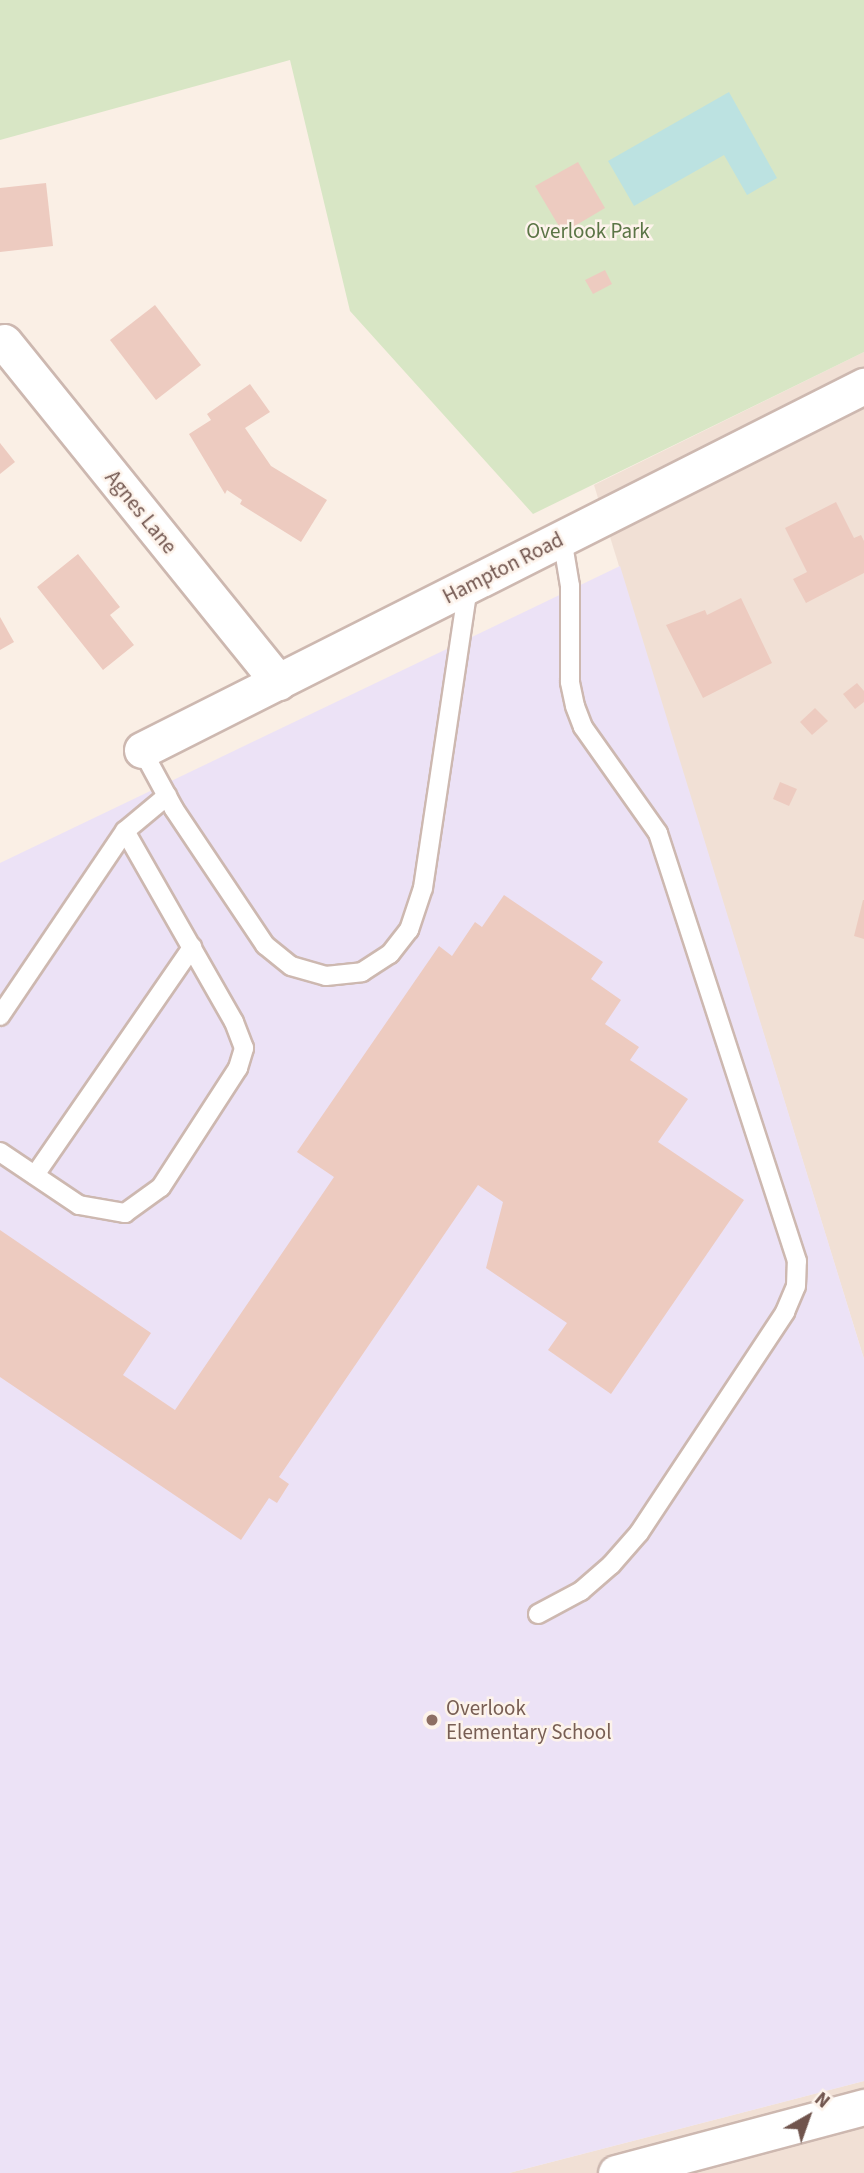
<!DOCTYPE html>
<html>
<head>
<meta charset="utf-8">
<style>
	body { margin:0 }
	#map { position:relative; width:864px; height:2173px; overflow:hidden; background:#faefe5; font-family:"Source Sans 3",sans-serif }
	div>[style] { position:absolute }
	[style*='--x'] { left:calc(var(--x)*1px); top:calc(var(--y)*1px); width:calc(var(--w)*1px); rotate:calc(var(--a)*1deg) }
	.residential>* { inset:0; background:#f1e0d5 }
	.education>* { inset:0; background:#ece2f6 }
	.green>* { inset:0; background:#d8e6c5 }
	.water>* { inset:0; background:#bce2e1 }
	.building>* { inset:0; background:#edcbc0 }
	.roads { filter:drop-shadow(2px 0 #cdb8b0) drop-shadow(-2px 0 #cdb8b0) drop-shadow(0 2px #cdb8b0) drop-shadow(0 -2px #cdb8b0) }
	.lane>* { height:18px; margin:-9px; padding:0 9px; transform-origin:9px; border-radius:9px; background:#fff }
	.street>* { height:35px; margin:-17.5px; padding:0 17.5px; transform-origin:17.5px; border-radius:17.5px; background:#fff }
	.dots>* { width:19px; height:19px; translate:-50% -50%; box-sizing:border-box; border:4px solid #fdf3eb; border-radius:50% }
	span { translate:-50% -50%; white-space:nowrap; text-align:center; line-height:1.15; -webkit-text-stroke:5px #fdf3eb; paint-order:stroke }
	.park-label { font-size:21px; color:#5b7546 }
	.street-label { font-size:21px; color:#70544d }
	.education-label { font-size:21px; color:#785e54 }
	.left { translate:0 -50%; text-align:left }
	.north { position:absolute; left:773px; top:2082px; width:70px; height:70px; -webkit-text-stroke:5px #fdf3eb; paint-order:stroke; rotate:40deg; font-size:19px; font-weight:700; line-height:28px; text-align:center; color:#70544d }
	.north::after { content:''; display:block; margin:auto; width:24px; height:32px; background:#70544d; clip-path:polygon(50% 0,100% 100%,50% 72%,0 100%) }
</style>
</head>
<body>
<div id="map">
	<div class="residential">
		<div style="clip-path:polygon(864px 352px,864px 1359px,594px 485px)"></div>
		<div style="clip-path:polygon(864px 2081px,864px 2173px,509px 2173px)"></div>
	</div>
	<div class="education">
		<div style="clip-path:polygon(620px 566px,864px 1359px,864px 2081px,509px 2173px,0 2173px,0 863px)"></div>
	</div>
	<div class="green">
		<div style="clip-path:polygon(0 0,864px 0,864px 352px,533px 514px,350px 311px,290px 60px,0 140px)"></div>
	</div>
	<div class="water">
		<div style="clip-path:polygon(729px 92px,777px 178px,747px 195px,724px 155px,634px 206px,608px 161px)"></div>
	</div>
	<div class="building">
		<div style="clip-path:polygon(578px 162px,605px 208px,563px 233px,535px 186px)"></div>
		<div style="clip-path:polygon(46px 183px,53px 246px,0 252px,0 188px)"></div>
		<div style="clip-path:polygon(605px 270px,612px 284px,593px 294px,585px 280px)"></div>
		<div style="clip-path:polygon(155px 305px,201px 365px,156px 400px,110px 340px)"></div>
		<div style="clip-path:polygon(250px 384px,270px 412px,245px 428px,271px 466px,327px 500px,301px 542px,240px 504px,242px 500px,227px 490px,225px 494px,189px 434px,211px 420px,207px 414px)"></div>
		<div style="clip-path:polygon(0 443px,15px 462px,0 474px)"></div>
		<div style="clip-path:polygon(836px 502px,854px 538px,861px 535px,864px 541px,864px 573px,806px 603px,793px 579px,807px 572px,785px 528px)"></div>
		<div style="clip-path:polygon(78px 554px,120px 607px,110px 615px,134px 645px,103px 670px,37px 587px)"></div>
		<div style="clip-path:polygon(741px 598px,772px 663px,703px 698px,666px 625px,705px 610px,707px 615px)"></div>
		<div style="clip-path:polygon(0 617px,14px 642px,0 650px)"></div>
		<div style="clip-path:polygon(857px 683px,864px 691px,864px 702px,855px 709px,843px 694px)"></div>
		<div style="clip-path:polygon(815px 708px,828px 721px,812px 735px,800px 722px)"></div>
		<div style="clip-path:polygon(780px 782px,797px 789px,789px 806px,773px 799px)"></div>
		<div style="clip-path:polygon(504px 895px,603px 962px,591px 979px,621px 1000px,605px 1024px,639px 1047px,630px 1060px,688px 1099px,658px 1142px,744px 1200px,611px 1394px,548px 1350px,567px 1323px,486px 1268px,503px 1202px,478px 1185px,279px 1477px,289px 1484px,277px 1503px,269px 1498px,241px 1540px,0 1377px,0 1230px,151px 1333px,123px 1375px,175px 1410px,334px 1177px,297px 1152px,439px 946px,452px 956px,475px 922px,482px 927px)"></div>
		<div style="clip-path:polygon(863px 900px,864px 900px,864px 939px,854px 936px)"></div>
	</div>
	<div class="roads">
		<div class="lane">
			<div style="--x:142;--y:750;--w:67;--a:61.5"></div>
			<div style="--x:174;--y:809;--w:164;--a:56.2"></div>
			<div style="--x:265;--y:945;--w:33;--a:39"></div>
			<div style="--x:291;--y:966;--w:36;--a:16"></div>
			<div style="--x:326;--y:976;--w:36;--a:-6"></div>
			<div style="--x:362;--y:972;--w:33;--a:-33"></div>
			<div style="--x:390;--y:954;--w:31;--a:-52"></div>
			<div style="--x:409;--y:930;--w:44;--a:-71.6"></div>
			<div style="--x:423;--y:888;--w:305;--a:-81.5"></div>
			<div style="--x:0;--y:1016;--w:223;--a:-56"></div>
			<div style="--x:125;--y:831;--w:55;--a:-39.8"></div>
			<div style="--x:0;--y:1152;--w:95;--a:33.9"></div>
			<div style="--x:79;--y:1205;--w:47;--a:9.9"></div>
			<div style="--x:125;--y:1213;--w:44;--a:-35.8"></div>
			<div style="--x:161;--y:1187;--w:142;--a:-57.1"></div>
			<div style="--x:238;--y:1068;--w:21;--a:-73"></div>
			<div style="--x:244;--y:1048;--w:28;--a:-111"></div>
			<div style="--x:234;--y:1022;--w:220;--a:-119.7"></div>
			<div style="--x:35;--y:1175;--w:277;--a:-55.4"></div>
			<div style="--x:538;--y:1614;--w:49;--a:-28.1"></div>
			<div style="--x:581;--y:1591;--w:40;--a:-41"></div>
			<div style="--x:611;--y:1565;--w:43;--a:-48.8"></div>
			<div style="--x:639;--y:1533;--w:265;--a:-56.5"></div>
			<div style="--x:785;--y:1312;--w:28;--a:-67"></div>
			<div style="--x:796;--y:1286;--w:25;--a:-88"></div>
			<div style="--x:797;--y:1261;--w:450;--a:-108"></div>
			<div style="--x:658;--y:833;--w:130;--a:-125.3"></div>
			<div style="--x:583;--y:727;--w:22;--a:-111"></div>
			<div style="--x:575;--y:706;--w:25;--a:-102"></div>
			<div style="--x:570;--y:682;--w:96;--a:-90"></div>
			<div style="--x:570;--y:586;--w:49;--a:-99.5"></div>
		</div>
		<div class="street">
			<div style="--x:4;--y:342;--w:437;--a:51.1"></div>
			<div style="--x:142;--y:750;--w:809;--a:-26.76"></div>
			<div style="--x:616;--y:2173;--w:257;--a:-14.9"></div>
		</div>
	</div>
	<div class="dots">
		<div style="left:432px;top:1720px;background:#8d6e63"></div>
	</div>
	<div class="park-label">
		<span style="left:588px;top:231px">Overlook Park</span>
	</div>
	<div class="street-label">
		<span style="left:141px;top:512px;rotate:51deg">Agnes Lane</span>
		<span style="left:503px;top:568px;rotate:-27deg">Hampton Road</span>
	</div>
	<div class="education-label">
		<span class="left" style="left:446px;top:1720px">Overlook<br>Elementary School</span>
	</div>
	<div class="north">N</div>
</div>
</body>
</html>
